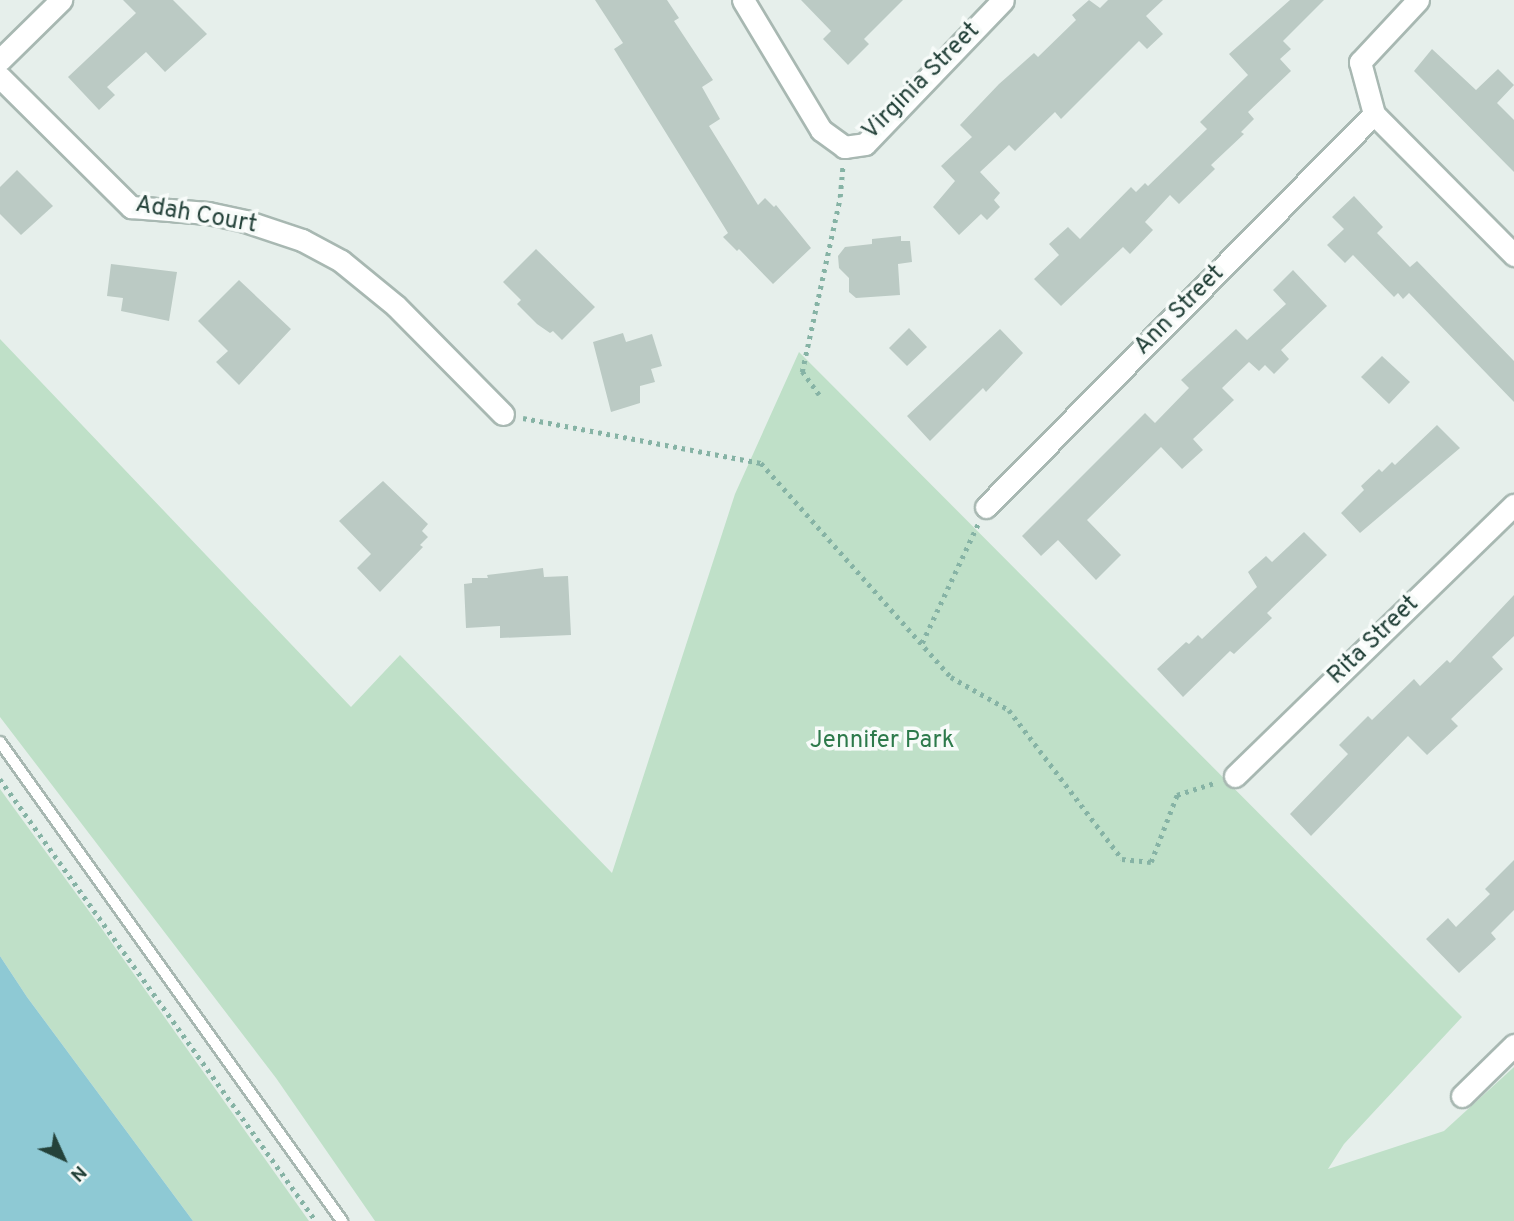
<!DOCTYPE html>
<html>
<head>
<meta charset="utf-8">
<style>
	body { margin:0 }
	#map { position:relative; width:1514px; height:1221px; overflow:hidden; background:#e6efeb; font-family:Overpass,sans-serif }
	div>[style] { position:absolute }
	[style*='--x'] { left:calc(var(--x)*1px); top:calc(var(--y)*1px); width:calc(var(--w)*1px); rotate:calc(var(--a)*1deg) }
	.green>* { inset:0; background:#bfe0c8 }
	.water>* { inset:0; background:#8ec9d4 }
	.building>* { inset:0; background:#bbcac4 }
	.path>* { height:4.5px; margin-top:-2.25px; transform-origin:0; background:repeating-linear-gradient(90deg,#86b3a5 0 3.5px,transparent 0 8.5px) }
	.roads { filter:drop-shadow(2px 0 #a8b8b2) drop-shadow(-2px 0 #a8b8b2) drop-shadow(0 2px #a8b8b2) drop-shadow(0 -2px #a8b8b2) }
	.service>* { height:10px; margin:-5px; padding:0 5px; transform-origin:5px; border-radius:5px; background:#fff }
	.minor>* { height:21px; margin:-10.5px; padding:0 10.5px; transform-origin:10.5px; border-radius:10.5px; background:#fff }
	span { translate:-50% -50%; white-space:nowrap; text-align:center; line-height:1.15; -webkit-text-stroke:7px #f7fbf9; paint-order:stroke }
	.street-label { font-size:24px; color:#24423a }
	.park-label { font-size:24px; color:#2d7a4b }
	.north { position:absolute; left:28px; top:1123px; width:70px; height:70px; -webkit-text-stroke:5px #f7fbf9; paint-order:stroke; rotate:135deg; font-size:19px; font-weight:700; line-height:28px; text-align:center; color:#24423a }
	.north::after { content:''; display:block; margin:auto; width:24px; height:32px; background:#24423a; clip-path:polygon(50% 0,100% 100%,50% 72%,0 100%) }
</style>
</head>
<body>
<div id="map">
	<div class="green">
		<div style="clip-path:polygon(0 339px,351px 707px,400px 655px,612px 873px,735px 494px,799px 352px,1462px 1017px,1344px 1144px,1328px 1169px,1444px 1131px,1514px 1067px,1514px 1221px,375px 1221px,276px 1078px,0 717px)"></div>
		<div style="clip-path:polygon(0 789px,102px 929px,309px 1221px,193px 1221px,27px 997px,0 956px)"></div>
	</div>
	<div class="water">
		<div style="clip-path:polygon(0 956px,27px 997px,193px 1221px,0 1221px)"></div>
	</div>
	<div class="building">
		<div style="clip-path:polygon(123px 0,173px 0,207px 34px,165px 72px,146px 52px,107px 87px,115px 95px,99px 110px,68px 77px,136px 13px)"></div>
		<div style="clip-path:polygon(595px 0,667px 0,679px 18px,674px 21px,713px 80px,702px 87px,720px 119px,709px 126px,758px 205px,765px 198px,774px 207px,776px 205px,811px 248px,773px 284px,739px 249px,737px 251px,723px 237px,728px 233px,614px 49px,623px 43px)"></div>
		<div style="clip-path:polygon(801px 0,903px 0,864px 39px,869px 44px,848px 65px,823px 39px,831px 31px)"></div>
		<div style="clip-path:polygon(1089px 0,1100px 8px,1108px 0,1163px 0,1146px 16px,1163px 34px,1147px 49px,1139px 41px,1061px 119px,1055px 112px,1015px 151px,1009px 145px,980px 172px,1000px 193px,994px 200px,1000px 207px,987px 220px,981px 214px,959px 235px,933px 207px,955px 181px,941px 166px,972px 137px,960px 125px,999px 84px,1034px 53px,1038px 57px,1076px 20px,1072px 15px)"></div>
		<div style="clip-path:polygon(1290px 0,1324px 0,1283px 41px,1291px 49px,1280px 59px,1291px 71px,1248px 112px,1254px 119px,1241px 132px,1244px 134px,1211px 165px,1215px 169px,1179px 204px,1170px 195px,1145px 222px,1153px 230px,1130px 254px,1123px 247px,1061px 306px,1034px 279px,1059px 255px,1049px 244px,1068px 227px,1080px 239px,1131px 187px,1136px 192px,1145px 183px,1148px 186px,1207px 129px,1200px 122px,1248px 75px,1229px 54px)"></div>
		<div style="clip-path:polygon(1432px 49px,1476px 90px,1498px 69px,1514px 85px,1497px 103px,1514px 120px,1514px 172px,1414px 71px)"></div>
		<div style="clip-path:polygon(17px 170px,53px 206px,21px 235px,0 214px,0 187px)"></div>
		<div style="clip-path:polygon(1354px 196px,1383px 227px,1377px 233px,1410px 267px,1417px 261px,1514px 361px,1514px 402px,1409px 293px,1403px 299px,1398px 293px,1394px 297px,1353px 255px,1345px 263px,1327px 245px,1344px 229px,1332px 217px)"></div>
		<div style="clip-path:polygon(901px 236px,901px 241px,910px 241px,912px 262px,898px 264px,900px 295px,856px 298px,849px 292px,849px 278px,839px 268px,838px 256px,845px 247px,872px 244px,872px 239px)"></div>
		<div style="clip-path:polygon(536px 249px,595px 307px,562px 340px,553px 331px,550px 333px,537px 324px,517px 304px,521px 300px,503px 282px)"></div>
		<div style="clip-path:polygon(111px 264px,177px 272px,169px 321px,121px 311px,123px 298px,107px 296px)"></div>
		<div style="clip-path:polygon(1293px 270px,1327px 306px,1281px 350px,1289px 359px,1274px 374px,1265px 365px,1259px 371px,1249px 362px,1222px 388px,1234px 400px,1193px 439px,1203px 450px,1182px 469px,1161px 447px,1087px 520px,1121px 555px,1096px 580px,1058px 540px,1041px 556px,1022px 536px,1145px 413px,1155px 423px,1189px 388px,1181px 380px,1236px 329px,1247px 340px,1286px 304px,1273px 290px)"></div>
		<div style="clip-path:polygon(239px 280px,291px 329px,239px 385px,216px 362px,228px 351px,198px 321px)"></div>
		<div style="clip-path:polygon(909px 328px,927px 347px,907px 366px,889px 348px)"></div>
		<div style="clip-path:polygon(1000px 329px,1023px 353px,986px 392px,983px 388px,930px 441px,907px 416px)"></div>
		<div style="clip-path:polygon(623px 333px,626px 342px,652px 334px,662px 366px,651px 369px,655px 382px,640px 386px,640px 403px,611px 412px,593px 342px)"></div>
		<div style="clip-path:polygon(1382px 356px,1410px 382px,1389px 404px,1361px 377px)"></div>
		<div style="clip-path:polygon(1437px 425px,1460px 448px,1360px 533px,1341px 513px,1364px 490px,1361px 486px,1379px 469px,1382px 472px,1392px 462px,1395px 465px)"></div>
		<div style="clip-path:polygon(383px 481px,428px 524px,422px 531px,428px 537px,420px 545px,423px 547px,380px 592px,357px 568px,371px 554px,339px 521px)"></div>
		<div style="clip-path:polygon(1304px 532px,1327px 555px,1267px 613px,1272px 618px,1234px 654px,1230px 651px,1183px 697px,1157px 669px,1186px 642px,1189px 644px,1198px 635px,1202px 639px,1257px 587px,1248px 572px,1266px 556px,1272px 562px)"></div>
		<div style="clip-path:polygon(543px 568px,544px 577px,568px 576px,571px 635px,500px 638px,500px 626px,466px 628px,464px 584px,472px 583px,472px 578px,488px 578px,487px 575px)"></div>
		<div style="clip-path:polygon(1514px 595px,1514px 636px,1492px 657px,1503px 669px,1451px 719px,1458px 726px,1427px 755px,1408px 736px,1311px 836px,1290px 814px,1348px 754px,1339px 745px,1368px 716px,1372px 720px,1414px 679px,1420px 686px,1447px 660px,1450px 663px)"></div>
		<div style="clip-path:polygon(1514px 860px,1514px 910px,1491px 933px,1496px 939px,1459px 973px,1426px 939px,1448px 918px,1456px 927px,1490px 894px,1485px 889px)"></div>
	</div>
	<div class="path">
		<div style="--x:819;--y:395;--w:29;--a:-126"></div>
		<div style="--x:802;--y:372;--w:179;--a:-77.7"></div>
		<div style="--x:840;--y:197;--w:32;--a:-85"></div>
		<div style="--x:523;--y:418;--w:242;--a:10.7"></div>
		<div style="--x:761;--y:463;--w:286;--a:48.4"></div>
		<div style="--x:951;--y:677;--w:67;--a:29.6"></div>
		<div style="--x:1009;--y:710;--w:187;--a:52.8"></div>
		<div style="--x:1122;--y:859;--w:29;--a:6"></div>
		<div style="--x:1151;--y:862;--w:72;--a:-68.8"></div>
		<div style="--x:1177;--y:795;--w:42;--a:-18"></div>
		<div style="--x:922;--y:643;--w:132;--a:-64.8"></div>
		<div style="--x:0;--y:779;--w:543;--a:54.44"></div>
	</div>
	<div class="roads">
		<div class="service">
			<div style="--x:0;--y:742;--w:589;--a:54.47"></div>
		</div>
		<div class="minor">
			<div style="--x:743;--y:0;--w:152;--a:59"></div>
			<div style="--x:821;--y:130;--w:29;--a:36"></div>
			<div style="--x:844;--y:147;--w:21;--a:-8"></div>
			<div style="--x:865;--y:144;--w:199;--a:-46.2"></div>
			<div style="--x:1418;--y:0;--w:85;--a:133.1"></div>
			<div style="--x:1360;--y:62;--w:54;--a:74.9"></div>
			<div style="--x:1374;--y:114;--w:199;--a:45.2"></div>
			<div style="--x:0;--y:60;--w:86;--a:-44.5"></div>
			<div style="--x:0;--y:77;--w:185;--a:44.8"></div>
			<div style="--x:131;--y:207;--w:77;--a:4.5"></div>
			<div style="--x:208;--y:213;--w:38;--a:12"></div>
			<div style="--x:245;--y:221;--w:60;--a:18.4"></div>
			<div style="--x:302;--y:240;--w:44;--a:28.3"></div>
			<div style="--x:341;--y:261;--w:71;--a:39.3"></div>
			<div style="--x:396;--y:306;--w:152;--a:45.3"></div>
			<div style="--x:986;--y:507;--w:552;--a:-45.37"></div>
			<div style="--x:1235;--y:776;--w:389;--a:-44.2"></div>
			<div style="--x:1462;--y:1096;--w:73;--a:-44.4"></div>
		</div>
	</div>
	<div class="street-label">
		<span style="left:922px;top:82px;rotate:-45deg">Virginia Street</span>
		<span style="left:196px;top:216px;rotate:10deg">Adah Court</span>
		<span style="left:1180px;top:311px;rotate:-45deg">Ann Street</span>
		<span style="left:1374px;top:641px;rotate:-44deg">Rita Street</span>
	</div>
	<div class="park-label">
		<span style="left:882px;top:742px">Jennifer Park</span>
	</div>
	<div class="north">N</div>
</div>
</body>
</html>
